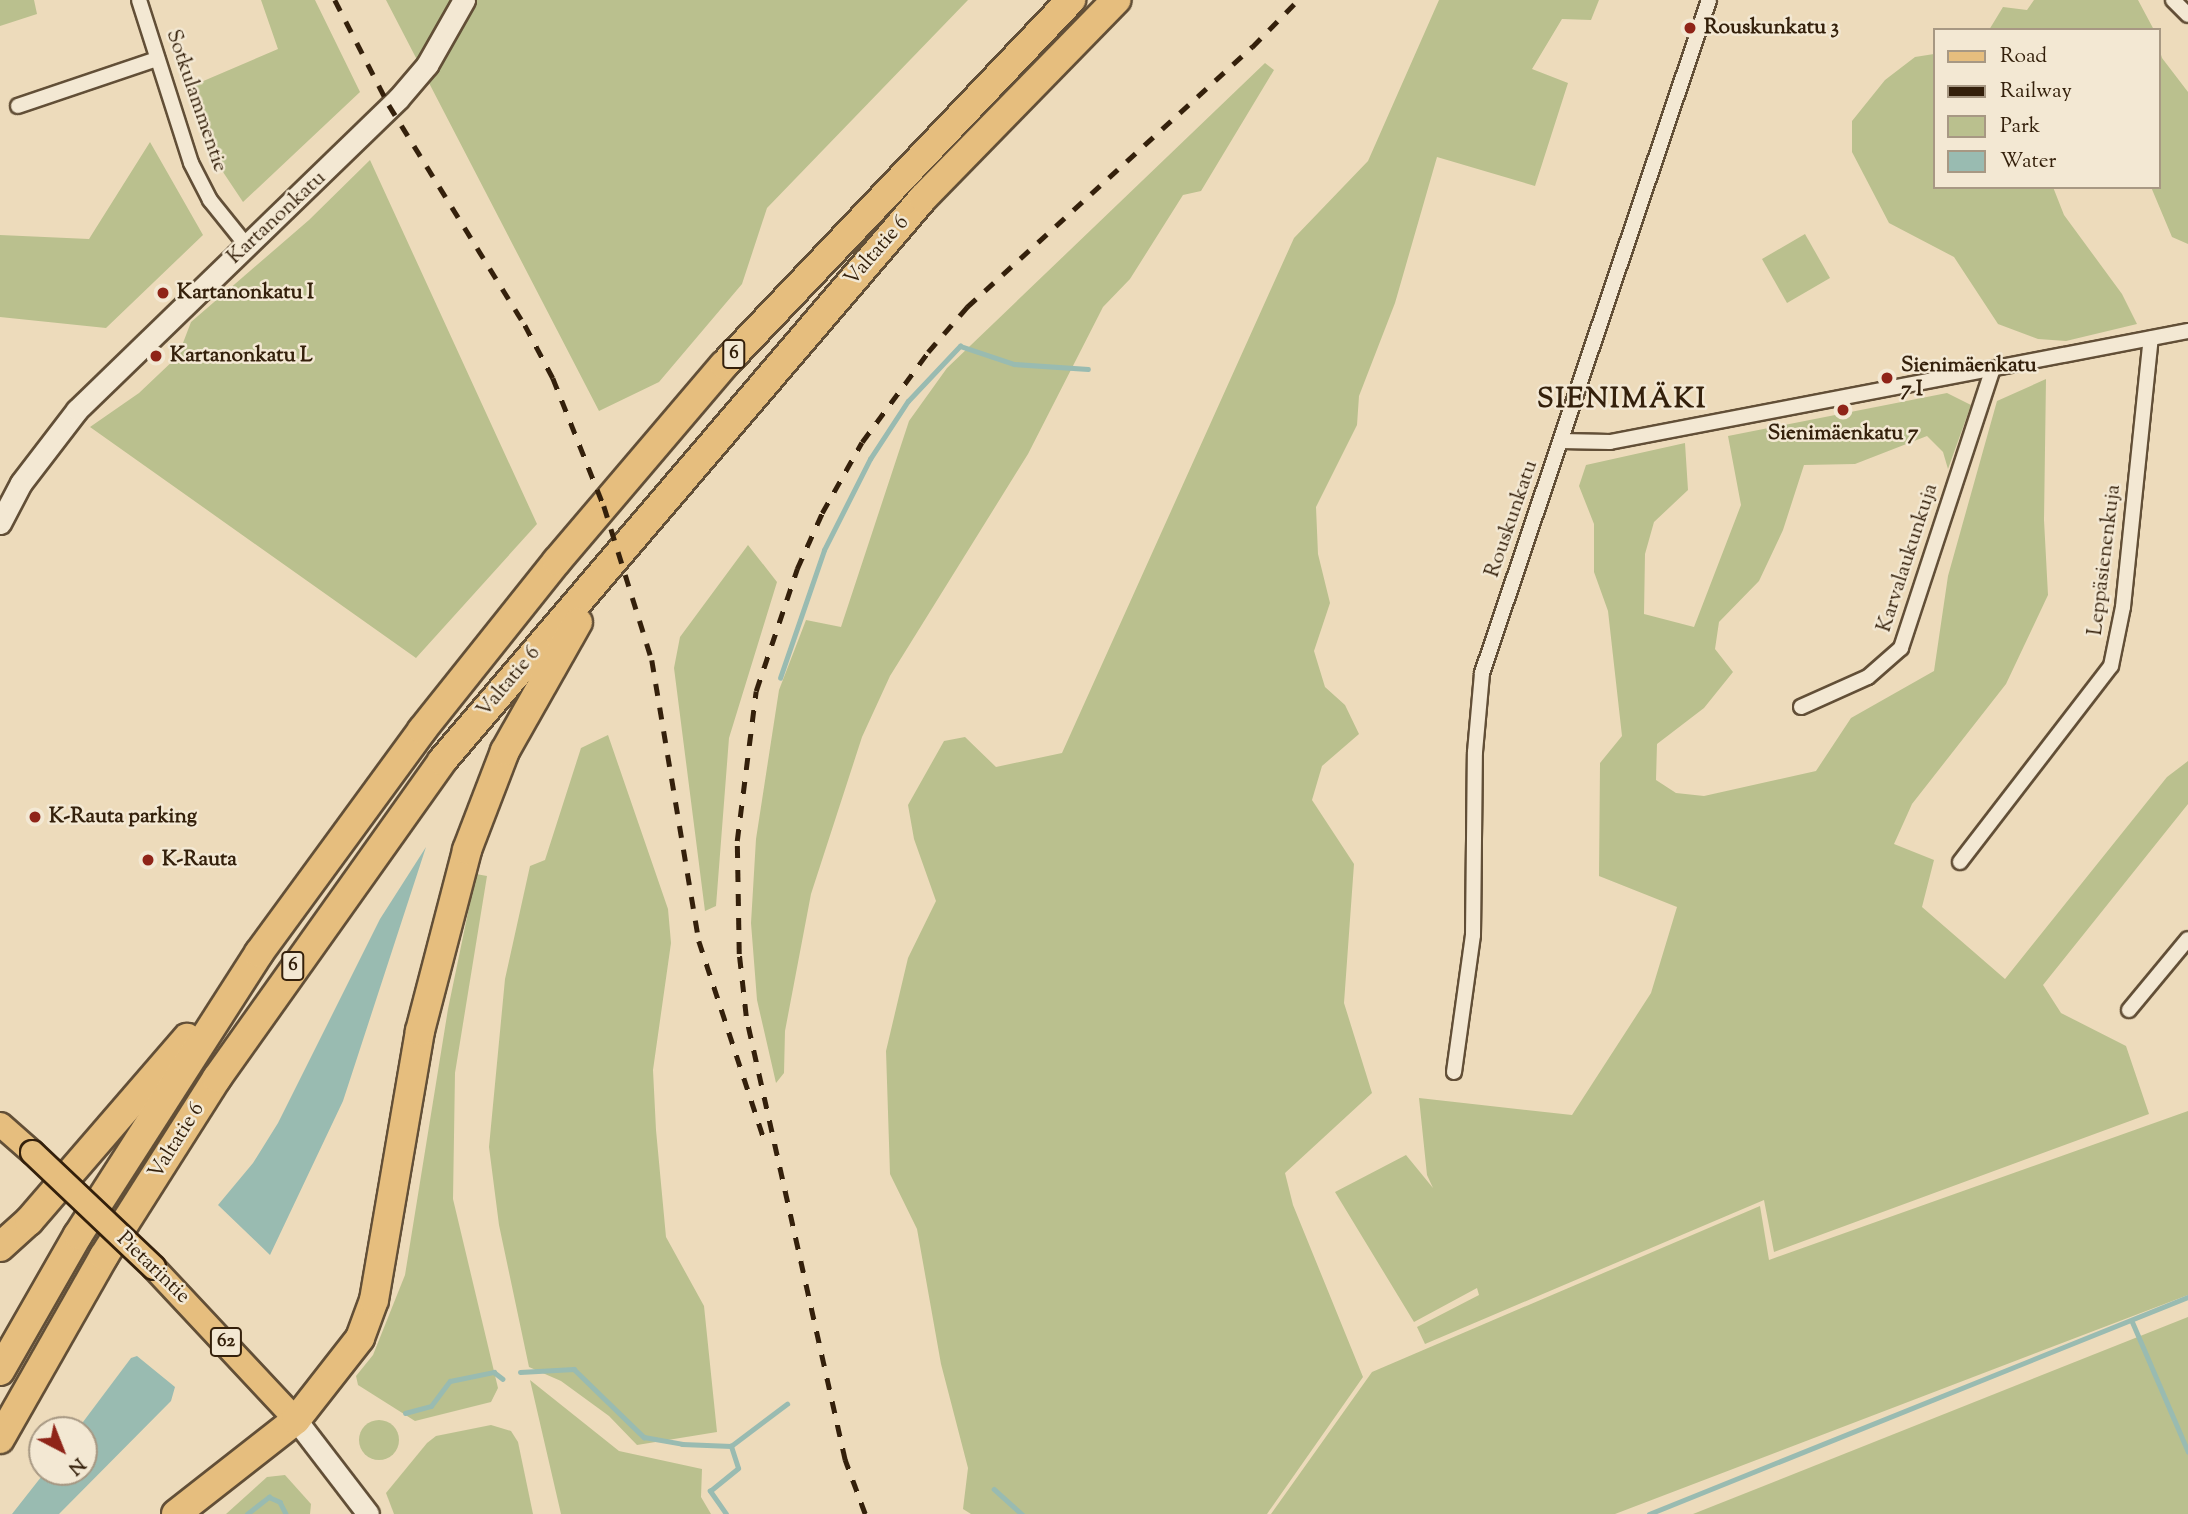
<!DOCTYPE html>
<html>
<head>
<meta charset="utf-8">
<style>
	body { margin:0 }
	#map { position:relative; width:2188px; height:1514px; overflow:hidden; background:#eddbbb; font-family:"Sorts Mill Goudy",serif }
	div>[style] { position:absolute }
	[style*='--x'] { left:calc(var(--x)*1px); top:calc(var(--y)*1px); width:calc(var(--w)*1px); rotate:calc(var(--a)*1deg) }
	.green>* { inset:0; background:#bac08e }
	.round { border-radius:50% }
	.water>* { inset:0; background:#99bbb1 }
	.stream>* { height:4.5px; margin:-2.25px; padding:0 2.25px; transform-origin:2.25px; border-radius:2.25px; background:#99bbb1 }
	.roads { filter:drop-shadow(2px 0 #624f37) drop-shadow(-2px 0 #624f37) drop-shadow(0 2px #624f37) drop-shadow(0 -2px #624f37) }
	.minor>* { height:14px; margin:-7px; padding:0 7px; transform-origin:7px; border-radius:7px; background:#f3e8d3 }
	.secondary>* { height:21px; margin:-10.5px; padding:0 10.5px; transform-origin:10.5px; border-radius:10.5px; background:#f3e8d3 }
	.primary>* { height:23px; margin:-11.5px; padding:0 11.5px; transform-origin:11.5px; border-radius:11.5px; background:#e6be7e }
	.motorway>* { height:28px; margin:-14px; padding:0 14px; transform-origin:14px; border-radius:14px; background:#e6be7e }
	.rail>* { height:4.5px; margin-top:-2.25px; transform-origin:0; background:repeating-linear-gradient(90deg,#34200b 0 12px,transparent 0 24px) }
	.bridges { filter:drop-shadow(2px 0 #34200b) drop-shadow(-2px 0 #34200b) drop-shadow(0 2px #34200b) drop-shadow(0 -2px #34200b) }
	.primary-bridge>* { height:23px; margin:-11.5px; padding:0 11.5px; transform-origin:11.5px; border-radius:11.5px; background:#e6be7e }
	.dots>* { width:19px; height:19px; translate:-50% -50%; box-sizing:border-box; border:4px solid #f3e8d3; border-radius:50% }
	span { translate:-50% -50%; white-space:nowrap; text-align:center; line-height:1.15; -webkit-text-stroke:5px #f3e8d3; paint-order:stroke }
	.shield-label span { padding:2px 5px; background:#f3e8d3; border:2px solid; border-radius:5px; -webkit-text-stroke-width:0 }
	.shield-label { font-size:19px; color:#34200b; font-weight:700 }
	.poi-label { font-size:21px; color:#34200b; font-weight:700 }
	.left { translate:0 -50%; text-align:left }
	.street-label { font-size:21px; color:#34200b }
	.district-label { font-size:28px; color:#34200b; font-weight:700; letter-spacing:2px }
	.legend { position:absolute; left:1933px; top:28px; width:228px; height:161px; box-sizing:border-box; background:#f3e8d3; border:2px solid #a79883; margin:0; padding:9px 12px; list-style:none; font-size:21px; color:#34200b }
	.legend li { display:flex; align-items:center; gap:14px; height:35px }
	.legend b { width:35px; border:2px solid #a79883 }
	.north { position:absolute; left:28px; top:1416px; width:70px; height:70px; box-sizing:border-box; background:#f3e8d3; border:2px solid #a79883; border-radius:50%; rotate:138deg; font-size:19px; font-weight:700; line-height:28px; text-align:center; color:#34200b }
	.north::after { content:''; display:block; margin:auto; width:24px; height:32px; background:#8f2418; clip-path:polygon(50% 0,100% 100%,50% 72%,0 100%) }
</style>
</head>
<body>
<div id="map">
	<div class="green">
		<div style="clip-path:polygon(0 0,34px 0,37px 14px,0 26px)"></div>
		<div style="clip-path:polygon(261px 0,315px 0,360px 92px,243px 202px,209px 151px,187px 88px,278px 49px)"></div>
		<div style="clip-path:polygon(386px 0,968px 0,767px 208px,742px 284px,659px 382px,599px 411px)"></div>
		<div style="clip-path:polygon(1439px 0,1599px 0,1591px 20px,1562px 19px,1532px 69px,1568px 83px,1535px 186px,1437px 157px,1395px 303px,1359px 396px,1357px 425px,1316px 507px,1318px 554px,1330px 603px,1314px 651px,1325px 687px,1345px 705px,1359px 734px,1322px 766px,1312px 800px,1354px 864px,1344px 1003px,1372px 1093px,1285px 1173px,1293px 1205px,1363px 1377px,1267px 1514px,971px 1514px,963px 1509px,968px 1468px,941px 1364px,917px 1229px,890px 1174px,886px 1051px,908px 958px,936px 901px,914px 839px,908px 805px,944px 741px,965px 737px,996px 767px,1062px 753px,1294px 238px,1368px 161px)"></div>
		<div style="clip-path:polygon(2034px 0,2138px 0,2154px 30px,1989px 30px,2003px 7px,2027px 10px)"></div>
		<div style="clip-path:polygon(2158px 45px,2162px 58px,2188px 92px,2188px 244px,2172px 237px,2151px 187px,2158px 187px)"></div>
		<div style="clip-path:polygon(1934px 54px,1934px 187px,2053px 187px,2064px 215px,2122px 294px,2137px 324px,2066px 341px,2038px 339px,1998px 324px,1954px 257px,1889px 223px,1852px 152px,1852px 121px,1885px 80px,1915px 57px)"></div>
		<div style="clip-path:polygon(1265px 63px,1274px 70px,1201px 191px,1183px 195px,1130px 279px,1103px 307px,1028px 454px,890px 676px,862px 737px,811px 894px,785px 1031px,784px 1073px,776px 1083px,757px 1000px,751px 923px,756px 839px,779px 690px,806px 620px,841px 627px,909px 421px,947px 368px)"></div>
		<div style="clip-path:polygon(150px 142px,203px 235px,106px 328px,0 317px,0 235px,89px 239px)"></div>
		<div style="clip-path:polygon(370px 160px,537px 524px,416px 658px,90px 427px,139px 393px,178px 356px,191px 322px,309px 220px)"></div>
		<div style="clip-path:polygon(1805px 234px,1830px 278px,1787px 303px,1762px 259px)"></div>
		<div style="clip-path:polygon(2046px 379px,2044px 520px,2048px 595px,2006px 684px,1912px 804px,1894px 844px,1934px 860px,1922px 907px,2005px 979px,2167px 777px,2188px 761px,2188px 804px,2043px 985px,2061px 1013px,2126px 1046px,2149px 1114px,1774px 1252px,1764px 1200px,1425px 1344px,1417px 1327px,1479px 1295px,1477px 1288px,1414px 1322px,1335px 1192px,1406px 1155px,1433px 1188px,1427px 1175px,1419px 1098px,1572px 1115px,1651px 993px,1677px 907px,1599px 876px,1600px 763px,1622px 736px,1608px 611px,1594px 572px,1594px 524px,1579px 486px,1586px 465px,1685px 443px,1688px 490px,1654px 522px,1645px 554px,1644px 614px,1694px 627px,1741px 505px,1728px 436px,1947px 393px,1971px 405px,1948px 469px,1943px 452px,1927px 436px,1855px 464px,1804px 465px,1783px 530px,1759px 581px,1719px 622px,1715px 649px,1733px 672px,1704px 708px,1657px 744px,1656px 780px,1676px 793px,1704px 796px,1816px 771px,1851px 718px,1934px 671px,1948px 576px,1997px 401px)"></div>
		<div style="clip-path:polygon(748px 545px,777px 582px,729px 738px,716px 906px,705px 911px,674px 668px,680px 637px)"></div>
		<div style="clip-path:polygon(608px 735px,668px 909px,671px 943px,653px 1070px,656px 1130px,666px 1237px,704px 1306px,717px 1432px,637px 1445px,609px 1416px,561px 1381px,529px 1367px,499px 1225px,489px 1147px,505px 979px,530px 866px,545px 860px,581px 748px)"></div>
		<div style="clip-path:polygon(476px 874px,487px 876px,455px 1073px,453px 1199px,498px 1388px,491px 1402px,415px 1421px,358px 1385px,356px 1376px,373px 1355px,405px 1275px,448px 1009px)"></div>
		<div style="clip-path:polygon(2188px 1111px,2188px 1295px,1615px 1514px,1271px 1514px,1372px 1372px,1760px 1206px,1769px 1260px)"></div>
		<div style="clip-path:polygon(2188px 1317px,2188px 1514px,1693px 1514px)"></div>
		<div style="clip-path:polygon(530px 1380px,619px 1451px,702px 1469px,701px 1497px,711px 1514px,561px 1514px)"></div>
		<div class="round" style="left:359px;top:1420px;width:40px;height:40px"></div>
		<div style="clip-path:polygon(491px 1425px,511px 1431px,518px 1442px,533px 1514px,394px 1514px,386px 1493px,427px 1443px,436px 1436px)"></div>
		<div style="clip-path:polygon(285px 1475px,311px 1504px,310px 1514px,226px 1514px,267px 1477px)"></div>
	</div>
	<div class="water">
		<div style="clip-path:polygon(426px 847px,343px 1101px,270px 1255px,218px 1205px,253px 1163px,278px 1123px,380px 919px)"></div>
		<div style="clip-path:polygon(137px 1356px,175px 1387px,171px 1401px,59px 1514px,12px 1514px,45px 1472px,84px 1472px,84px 1430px,77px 1430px,131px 1358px)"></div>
	</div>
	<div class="stream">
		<div style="--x:780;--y:678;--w:135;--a:-71"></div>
		<div style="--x:824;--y:550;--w:102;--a:-63.2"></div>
		<div style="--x:870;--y:459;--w:69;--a:-56.8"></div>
		<div style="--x:908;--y:401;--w:76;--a:-46.6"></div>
		<div style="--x:960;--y:346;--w:57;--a:18.4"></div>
		<div style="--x:1014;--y:364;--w:74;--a:3.9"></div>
		<div style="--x:2132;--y:1321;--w:142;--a:66.7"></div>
		<div style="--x:520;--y:1372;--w:54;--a:-3.2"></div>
		<div style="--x:574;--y:1369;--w:98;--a:44.2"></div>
		<div style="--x:644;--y:1437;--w:39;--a:10"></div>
		<div style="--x:682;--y:1444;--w:49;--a:2.3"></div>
		<div style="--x:731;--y:1446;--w:70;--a:-36.9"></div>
		<div style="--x:405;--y:1413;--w:27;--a:-15"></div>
		<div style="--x:431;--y:1406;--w:31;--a:-53"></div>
		<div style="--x:450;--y:1381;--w:45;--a:-11.6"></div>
		<div style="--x:494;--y:1372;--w:11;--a:38"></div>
		<div style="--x:994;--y:1489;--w:38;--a:42"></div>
		<div style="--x:247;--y:1514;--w:28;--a:-38"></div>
		<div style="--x:269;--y:1497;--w:12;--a:24"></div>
		<div style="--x:280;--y:1502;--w:13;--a:63"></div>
		<div style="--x:726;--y:1514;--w:28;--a:-125"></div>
		<div style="--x:710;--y:1491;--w:36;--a:-39"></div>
		<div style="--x:738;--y:1468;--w:23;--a:-108"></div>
		<div style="--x:1649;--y:1514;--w:581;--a:-21.93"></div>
	</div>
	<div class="roads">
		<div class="minor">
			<div style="--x:139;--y:0;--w:171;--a:72.3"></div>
			<div style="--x:191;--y:163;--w:42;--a:62.8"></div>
			<div style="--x:210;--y:200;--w:58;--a:51.3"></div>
			<div style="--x:2173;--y:0;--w:21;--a:45"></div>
			<div style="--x:18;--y:106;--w:147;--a:-18.7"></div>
			<div style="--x:1561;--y:441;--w:49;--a:1.2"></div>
			<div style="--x:1610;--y:442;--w:589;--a:-10.87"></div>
			<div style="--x:1801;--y:707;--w:73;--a:-24.1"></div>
			<div style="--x:1868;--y:677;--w:44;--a:-41.3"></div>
			<div style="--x:1901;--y:648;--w:294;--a:-71.8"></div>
			<div style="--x:1960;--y:862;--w:247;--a:-52.4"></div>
			<div style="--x:2111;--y:666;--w:60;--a:-78.5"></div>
			<div style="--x:2123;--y:607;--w:270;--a:-84.1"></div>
			<div style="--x:2129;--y:1010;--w:92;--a:-50.3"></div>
			<div style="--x:1454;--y:1072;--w:138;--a:-82.1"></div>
			<div style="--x:1473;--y:935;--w:183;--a:-89.4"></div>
			<div style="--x:1475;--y:752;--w:79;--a:-84.9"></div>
			<div style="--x:1482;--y:673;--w:710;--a:-71.36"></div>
		</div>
		<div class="secondary">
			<div style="--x:0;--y:523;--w:45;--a:-62.3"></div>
			<div style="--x:21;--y:483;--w:92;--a:-52.5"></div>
			<div style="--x:77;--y:410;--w:447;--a:-44.1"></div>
			<div style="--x:398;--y:99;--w:45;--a:-49.5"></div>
			<div style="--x:427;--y:65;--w:75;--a:-60.4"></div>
			<div style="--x:296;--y:1420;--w:118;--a:52.5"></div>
		</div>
		<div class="primary">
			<div style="--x:0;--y:1124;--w:43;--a:41.2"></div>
			<div style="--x:153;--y:1267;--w:209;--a:46.9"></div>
		</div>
		<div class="motorway">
			<div style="--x:0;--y:1247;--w:39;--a:-42"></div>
			<div style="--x:29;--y:1221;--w:242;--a:-49.2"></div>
			<div style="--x:0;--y:1371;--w:157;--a:-60.2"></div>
			<div style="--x:78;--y:1235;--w:335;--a:-57.3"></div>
			<div style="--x:259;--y:953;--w:276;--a:-53.8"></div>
			<div style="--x:422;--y:730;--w:216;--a:-51.4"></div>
			<div style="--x:557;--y:561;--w:257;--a:-49.6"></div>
			<div style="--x:724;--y:365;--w:504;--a:-46.45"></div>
			<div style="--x:0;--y:1439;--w:210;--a:-60.4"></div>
			<div style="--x:104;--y:1256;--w:211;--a:-57.6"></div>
			<div style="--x:217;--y:1078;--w:389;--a:-54.6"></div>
			<div style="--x:442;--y:761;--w:740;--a:-49.49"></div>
			<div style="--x:923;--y:198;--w:277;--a:-45.7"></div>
			<div style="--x:176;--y:1514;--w:152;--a:-38.1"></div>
			<div style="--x:296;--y:1420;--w:104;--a:-52"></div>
			<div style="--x:360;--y:1338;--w:40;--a:-69.8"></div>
			<div style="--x:374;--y:1300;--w:273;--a:-80.3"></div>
			<div style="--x:420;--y:1031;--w:187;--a:-75.4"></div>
			<div style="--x:467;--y:850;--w:106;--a:-69"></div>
			<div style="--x:505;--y:751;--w:148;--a:-60.5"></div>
		</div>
	</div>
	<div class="rail">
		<div style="--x:335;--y:0;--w:118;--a:62.8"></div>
		<div style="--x:389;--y:105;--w:259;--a:58.3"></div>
		<div style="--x:525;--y:325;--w:60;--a:62.2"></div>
		<div style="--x:553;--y:378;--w:138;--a:68.3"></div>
		<div style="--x:604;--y:506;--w:161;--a:72.7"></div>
		<div style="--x:652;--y:660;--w:285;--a:80.5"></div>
		<div style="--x:699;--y:941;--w:208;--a:71.8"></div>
		<div style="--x:865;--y:1514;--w:58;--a:-110.3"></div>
		<div style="--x:845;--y:1460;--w:455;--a:-102.6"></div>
		<div style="--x:746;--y:1016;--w:62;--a:-96.4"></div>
		<div style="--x:739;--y:954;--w:113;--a:-91"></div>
		<div style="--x:737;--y:841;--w:151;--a:-82.8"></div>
		<div style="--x:756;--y:691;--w:129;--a:-71.4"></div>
		<div style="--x:797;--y:569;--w:61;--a:-65.9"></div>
		<div style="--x:822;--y:513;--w:81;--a:-60.6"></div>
		<div style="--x:862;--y:442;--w:112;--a:-53.7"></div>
		<div style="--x:928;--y:352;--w:60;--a:-49.1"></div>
		<div style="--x:967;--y:307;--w:386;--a:-42.4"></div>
		<div style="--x:1252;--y:47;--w:66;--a:-45.6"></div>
	</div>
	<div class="bridges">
		<div class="primary-bridge">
			<div style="--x:32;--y:1152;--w:167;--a:43.5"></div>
		</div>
	</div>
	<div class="dots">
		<div style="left:1690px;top:28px;background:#8f2418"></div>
		<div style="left:163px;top:293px;background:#8f2418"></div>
		<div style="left:156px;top:356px;background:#8f2418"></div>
		<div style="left:1887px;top:378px;background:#8f2418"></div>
		<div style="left:1843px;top:410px;background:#8f2418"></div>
		<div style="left:35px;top:817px;background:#8f2418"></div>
		<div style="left:148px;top:860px;background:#8f2418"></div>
	</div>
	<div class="shield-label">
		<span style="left:734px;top:354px">6</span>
		<span style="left:293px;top:966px">6</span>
		<span style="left:226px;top:1342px">62</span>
	</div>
	<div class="poi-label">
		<span class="left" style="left:1704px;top:28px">Rouskunkatu 3</span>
		<span class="left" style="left:177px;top:293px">Kartanonkatu I</span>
		<span class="left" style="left:170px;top:356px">Kartanonkatu L</span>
		<span class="left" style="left:1901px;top:378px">Sienimäenkatu<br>7 I</span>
		<span style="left:1843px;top:434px">Sienimäenkatu 7</span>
		<span class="left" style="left:49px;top:817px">K-Rauta parking</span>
		<span class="left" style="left:162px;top:860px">K-Rauta</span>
	</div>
	<div class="street-label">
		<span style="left:196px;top:101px;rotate:71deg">Sotkulammentie</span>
		<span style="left:277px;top:218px;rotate:-43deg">Kartanonkatu</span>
		<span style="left:877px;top:251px;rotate:-49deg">Valtatie 6</span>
		<span style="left:1512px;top:519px;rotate:-71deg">Rouskunkatu</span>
		<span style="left:1908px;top:558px;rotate:-72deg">Karvalaukunkuja</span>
		<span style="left:2105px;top:560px;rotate:-83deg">Leppäsienenkuja</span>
		<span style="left:509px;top:682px;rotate:-50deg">Valtatie 6</span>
		<span style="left:177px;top:1141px;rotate:-58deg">Valtatie 6</span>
		<span style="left:153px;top:1268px;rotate:44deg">Pietarintie</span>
	</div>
	<div class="district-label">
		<span style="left:1622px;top:400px">SIENIMÄKI</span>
	</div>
	<ul class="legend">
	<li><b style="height:9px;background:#e6be7e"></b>Road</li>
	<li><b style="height:9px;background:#34200b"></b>Railway</li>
	<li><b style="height:19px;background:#bac08e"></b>Park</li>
	<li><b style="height:19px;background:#99bbb1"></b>Water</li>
	</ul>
	<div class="north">N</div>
</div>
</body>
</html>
